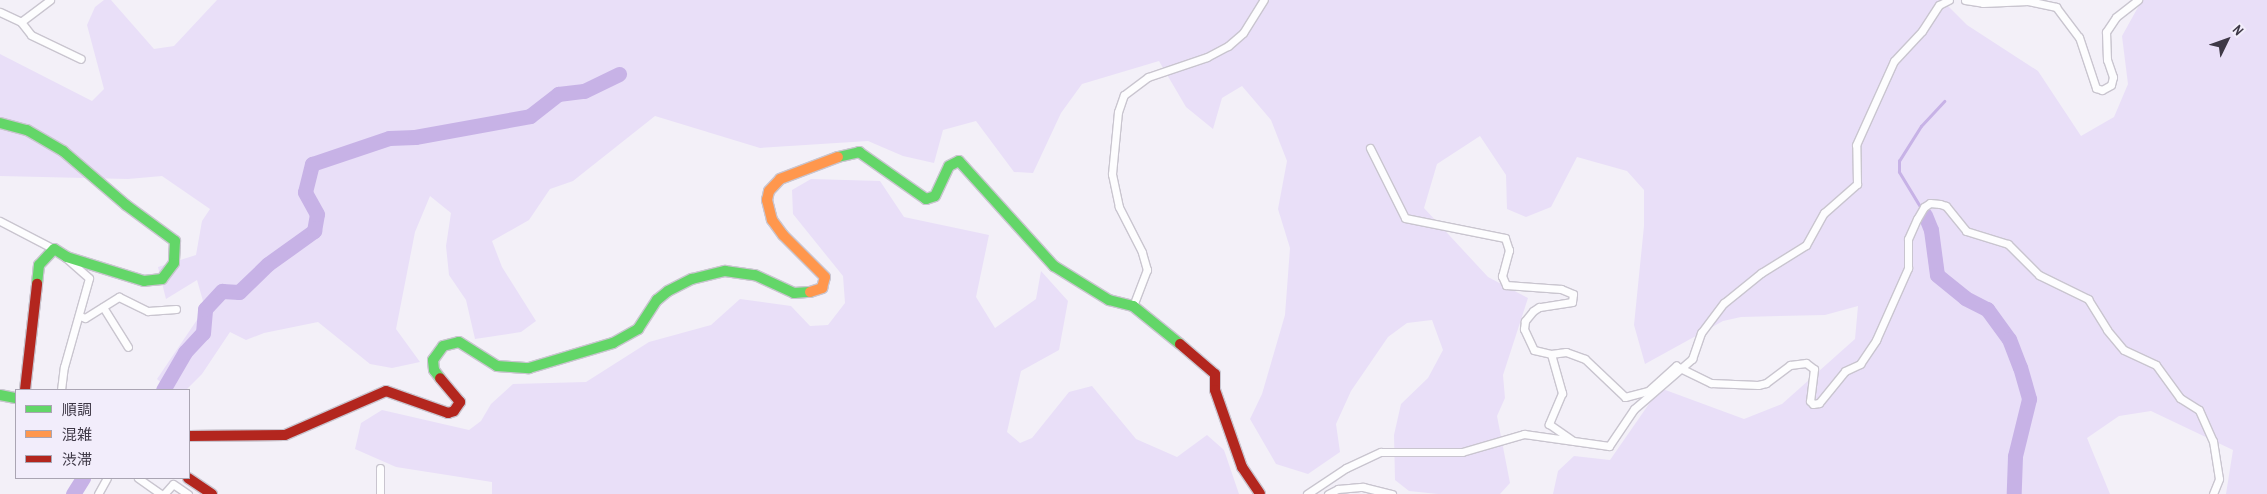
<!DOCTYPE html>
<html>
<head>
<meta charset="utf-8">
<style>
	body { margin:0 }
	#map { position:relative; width:2267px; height:494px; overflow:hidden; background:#f3f0f8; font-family:"Archivo Narrow","Noto Sans JP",sans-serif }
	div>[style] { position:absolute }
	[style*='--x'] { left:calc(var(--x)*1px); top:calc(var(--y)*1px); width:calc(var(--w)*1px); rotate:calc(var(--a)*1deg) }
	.green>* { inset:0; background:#e9dff8 }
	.stream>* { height:2.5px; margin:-1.25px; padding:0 1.25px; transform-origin:1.25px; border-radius:1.25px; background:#c7b2e6 }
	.river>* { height:15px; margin:-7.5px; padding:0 7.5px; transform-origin:7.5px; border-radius:7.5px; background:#c7b2e6 }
	.roads { filter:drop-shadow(1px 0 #c9c5cf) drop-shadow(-1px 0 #c9c5cf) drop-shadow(0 1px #c9c5cf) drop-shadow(0 -1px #c9c5cf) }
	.street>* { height:7px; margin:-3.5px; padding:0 3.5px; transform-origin:3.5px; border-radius:3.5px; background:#fdfdfe }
	.fast>* { height:10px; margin:-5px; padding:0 5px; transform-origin:5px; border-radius:5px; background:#63d668 }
	.slow>* { height:10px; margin:-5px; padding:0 5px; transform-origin:5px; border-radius:5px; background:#ff974d }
	.jam>* { height:10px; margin:-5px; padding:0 5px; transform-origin:5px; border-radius:5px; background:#b3261e }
	span { translate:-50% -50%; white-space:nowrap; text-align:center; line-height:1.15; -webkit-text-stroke:5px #f2edfb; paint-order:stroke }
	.legend { position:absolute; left:15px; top:389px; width:175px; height:90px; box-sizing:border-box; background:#f2edfb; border:1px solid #aaa5b3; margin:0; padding:6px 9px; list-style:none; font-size:15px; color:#3e3846 }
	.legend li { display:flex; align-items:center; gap:10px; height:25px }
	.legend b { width:25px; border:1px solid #aaa5b3 }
	.north { position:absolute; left:2202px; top:15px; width:50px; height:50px; -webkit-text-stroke:4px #f2edfb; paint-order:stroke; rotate:48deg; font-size:14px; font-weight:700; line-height:20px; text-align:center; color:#3e3846 }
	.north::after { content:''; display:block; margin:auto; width:18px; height:22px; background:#3e3846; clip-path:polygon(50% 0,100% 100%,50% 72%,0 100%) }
</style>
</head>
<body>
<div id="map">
	<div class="green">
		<div style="clip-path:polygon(104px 0,111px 0,154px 49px,174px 46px,217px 0,1942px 0,1967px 25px,2038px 71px,2081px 136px,2114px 117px,2128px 84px,2122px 36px,2142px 0,2267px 0,2267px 494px,2226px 494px,2233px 450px,2151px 411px,2119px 416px,2087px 438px,2110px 494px,1553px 494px,1558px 471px,1574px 456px,1610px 460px,1660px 388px,1744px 419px,1782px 404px,1855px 339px,1858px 306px,1825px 315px,1741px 317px,1723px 321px,1645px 364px,1634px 325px,1644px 226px,1644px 190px,1627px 171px,1577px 157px,1551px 207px,1526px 217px,1507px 209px,1506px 175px,1480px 136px,1437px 164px,1424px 208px,1488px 277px,1528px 298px,1503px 375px,1505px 398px,1497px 416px,1510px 483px,1500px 494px,1438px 494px,1409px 491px,1395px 480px,1394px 435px,1401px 404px,1428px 378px,1443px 350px,1432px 320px,1407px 323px,1388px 337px,1351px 391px,1336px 424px,1340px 452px,1308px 474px,1276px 464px,1250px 419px,1262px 394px,1285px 315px,1290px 248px,1278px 209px,1287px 161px,1271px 120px,1242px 86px,1222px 98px,1213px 129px,1186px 107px,1159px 61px,1082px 84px,1061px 113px,1033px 173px,1014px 172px,976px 121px,943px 130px,934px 163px,903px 156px,868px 141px,760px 148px,655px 116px,573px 181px,550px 189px,529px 220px,492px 241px,502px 267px,536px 321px,521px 332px,475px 339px,466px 300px,449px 275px,446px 246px,451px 213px,430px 196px,415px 232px,396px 329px,420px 362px,392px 368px,370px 364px,318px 322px,264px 333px,246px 340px,230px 332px,202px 374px,186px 390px,169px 390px,157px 379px,205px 308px,197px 280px,166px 299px,158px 267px,196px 255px,202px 221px,210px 209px,162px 176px,128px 179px,0 176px,0 54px,92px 101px,104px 89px,87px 25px,95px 7px)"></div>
		<div style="clip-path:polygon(811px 179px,880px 181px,904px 217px,989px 235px,976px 297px,995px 328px,1036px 299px,1041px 271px,1068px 301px,1059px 350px,1021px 371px,1007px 432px,1020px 443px,1032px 438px,1069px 392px,1092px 386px,1136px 439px,1177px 457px,1207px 435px,1224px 450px,1239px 494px,492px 494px,492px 482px,396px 467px,355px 449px,361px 423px,382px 410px,469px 430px,481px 421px,491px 404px,513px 384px,586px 382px,649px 342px,711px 325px,740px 299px,791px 306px,810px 326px,828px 325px,845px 303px,843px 276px,793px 214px,792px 190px)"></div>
	</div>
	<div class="stream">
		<div style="--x:1925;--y:215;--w:50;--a:-121.2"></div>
		<div style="--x:1899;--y:172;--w:11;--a:-90"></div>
		<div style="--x:1899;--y:161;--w:41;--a:-57.8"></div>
		<div style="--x:1921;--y:126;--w:34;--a:-47"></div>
	</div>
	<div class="river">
		<div style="--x:1925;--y:215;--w:16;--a:68"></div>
		<div style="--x:1931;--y:230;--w:45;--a:82.4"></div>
		<div style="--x:1937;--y:275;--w:36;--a:39"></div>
		<div style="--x:1965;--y:298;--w:25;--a:27"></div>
		<div style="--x:1987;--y:309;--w:37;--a:54"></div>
		<div style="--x:2009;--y:339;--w:30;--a:69"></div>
		<div style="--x:2020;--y:367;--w:33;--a:74"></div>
		<div style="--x:2029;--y:399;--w:59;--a:103.8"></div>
		<div style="--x:2015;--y:456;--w:38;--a:92"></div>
		<div style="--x:163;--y:390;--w:44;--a:-59.9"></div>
		<div style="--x:185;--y:352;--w:26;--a:-47"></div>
		<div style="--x:203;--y:333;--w:24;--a:-85"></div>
		<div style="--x:205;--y:309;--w:25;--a:-47"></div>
		<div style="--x:222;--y:291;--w:17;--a:3"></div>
		<div style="--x:239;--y:292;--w:40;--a:-44"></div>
		<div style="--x:268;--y:264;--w:57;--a:-35.7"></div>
		<div style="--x:314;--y:231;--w:17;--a:-80"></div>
		<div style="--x:317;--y:214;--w:25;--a:-119"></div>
		<div style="--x:305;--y:192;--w:29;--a:-76"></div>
		<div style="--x:312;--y:164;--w:81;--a:-18.7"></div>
		<div style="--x:389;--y:138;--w:26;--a:-2"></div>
		<div style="--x:415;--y:137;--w:117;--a:-10.3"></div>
		<div style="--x:530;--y:116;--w:36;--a:-38"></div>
		<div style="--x:558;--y:94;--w:26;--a:-7"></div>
		<div style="--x:584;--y:91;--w:39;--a:-26"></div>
		<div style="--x:73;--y:494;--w:19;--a:-58"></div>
	</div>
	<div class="roads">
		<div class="street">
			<div style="--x:50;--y:0;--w:36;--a:143"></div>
			<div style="--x:21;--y:22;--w:16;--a:52"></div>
			<div style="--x:31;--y:35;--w:55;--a:25.6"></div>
			<div style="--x:1965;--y:0;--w:18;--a:9"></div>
			<div style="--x:1983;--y:3;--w:45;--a:-2.5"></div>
			<div style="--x:2028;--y:1;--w:29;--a:12"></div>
			<div style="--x:2056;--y:7;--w:38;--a:53"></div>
			<div style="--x:2079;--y:37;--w:54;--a:71.6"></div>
			<div style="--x:2096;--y:88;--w:6;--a:18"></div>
			<div style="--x:2102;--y:90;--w:10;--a:-29"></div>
			<div style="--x:2111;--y:85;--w:8;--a:-76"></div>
			<div style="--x:2113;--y:77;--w:18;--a:-109"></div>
			<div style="--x:2107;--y:60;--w:28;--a:-92"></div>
			<div style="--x:2106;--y:32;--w:18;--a:-56"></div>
			<div style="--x:2116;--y:17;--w:28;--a:-38"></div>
			<div style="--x:0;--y:12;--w:23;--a:25"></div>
			<div style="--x:1370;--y:148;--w:78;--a:63.4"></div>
			<div style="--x:1405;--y:218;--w:102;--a:11.3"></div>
			<div style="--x:1505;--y:238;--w:13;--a:72"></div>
			<div style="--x:1509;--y:250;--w:27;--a:105"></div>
			<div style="--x:1502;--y:276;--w:10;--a:66"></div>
			<div style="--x:1506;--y:285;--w:55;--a:4.2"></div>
			<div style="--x:1561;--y:289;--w:13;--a:23"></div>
			<div style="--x:1573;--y:294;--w:8;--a:97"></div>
			<div style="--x:1572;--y:302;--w:33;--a:171"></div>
			<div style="--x:1539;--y:307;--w:7;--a:146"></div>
			<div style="--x:1533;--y:311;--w:13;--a:129"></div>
			<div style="--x:1525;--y:321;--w:8;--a:97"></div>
			<div style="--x:1524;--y:329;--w:23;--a:65"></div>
			<div style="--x:1534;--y:350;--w:17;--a:13"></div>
			<div style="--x:1551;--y:354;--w:41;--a:74.2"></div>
			<div style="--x:1562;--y:393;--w:34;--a:113"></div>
			<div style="--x:1549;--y:424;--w:29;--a:35"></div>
			<div style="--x:0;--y:221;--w:61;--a:27.4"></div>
			<div style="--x:1133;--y:306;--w:39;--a:-69"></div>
			<div style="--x:1147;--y:270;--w:19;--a:-106"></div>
			<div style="--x:1142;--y:252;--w:51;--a:-117.1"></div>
			<div style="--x:1119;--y:207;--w:34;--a:-102"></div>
			<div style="--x:1112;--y:174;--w:62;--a:-84.5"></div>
			<div style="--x:1118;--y:112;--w:18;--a:-71"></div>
			<div style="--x:1124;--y:95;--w:30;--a:-37"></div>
			<div style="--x:1148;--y:77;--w:62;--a:-18.7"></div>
			<div style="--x:1207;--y:57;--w:24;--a:-28"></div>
			<div style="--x:1228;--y:46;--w:20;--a:-41"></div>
			<div style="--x:1243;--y:33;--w:39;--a:-58"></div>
			<div style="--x:103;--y:307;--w:47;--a:58"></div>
			<div style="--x:80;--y:316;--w:5;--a:22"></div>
			<div style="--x:85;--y:318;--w:40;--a:-32"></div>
			<div style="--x:119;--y:297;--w:32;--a:26"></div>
			<div style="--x:148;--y:311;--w:28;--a:-4"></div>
			<div style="--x:1551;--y:354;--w:15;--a:-8"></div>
			<div style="--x:1566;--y:352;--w:20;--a:20"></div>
			<div style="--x:1585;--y:359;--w:55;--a:43.5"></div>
			<div style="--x:1625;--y:397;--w:24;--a:-15"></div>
			<div style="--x:1648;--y:391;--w:38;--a:-42"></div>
			<div style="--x:1676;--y:366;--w:39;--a:26"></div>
			<div style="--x:1711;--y:383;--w:47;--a:2.4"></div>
			<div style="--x:1758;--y:385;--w:8;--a:-14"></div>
			<div style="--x:1766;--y:383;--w:30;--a:-37"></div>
			<div style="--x:1790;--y:365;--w:16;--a:-7"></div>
			<div style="--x:1806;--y:363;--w:10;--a:37"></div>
			<div style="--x:1814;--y:369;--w:32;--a:97"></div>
			<div style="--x:1810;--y:401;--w:4;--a:45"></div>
			<div style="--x:1813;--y:404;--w:6;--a:-9"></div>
			<div style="--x:1819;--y:403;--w:41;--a:-50.9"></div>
			<div style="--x:1845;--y:371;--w:17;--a:-25"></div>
			<div style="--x:1860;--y:364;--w:29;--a:-56"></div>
			<div style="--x:1876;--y:340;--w:79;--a:-66"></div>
			<div style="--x:1908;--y:268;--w:29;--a:-90"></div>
			<div style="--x:1908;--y:239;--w:22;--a:-66"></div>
			<div style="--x:1917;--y:219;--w:14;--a:-60"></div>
			<div style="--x:1924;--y:207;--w:7;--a:-34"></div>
			<div style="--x:1930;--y:203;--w:10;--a:6"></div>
			<div style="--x:1940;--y:204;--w:6;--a:18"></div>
			<div style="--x:1946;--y:206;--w:32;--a:51"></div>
			<div style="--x:1966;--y:231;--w:44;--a:17.2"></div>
			<div style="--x:2008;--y:244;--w:44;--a:45"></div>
			<div style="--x:2039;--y:275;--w:55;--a:26.1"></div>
			<div style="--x:2088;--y:299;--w:36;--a:58"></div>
			<div style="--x:2107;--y:330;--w:26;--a:50"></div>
			<div style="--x:2124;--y:350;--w:35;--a:25"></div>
			<div style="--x:2156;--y:365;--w:41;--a:54"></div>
			<div style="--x:2180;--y:398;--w:22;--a:32"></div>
			<div style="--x:2199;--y:410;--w:34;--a:66"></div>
			<div style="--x:2213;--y:441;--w:38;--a:81"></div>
			<div style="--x:2219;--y:479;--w:16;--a:112"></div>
			<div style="--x:61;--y:390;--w:23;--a:-83"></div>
			<div style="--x:64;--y:367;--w:92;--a:-74.3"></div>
			<div style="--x:89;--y:278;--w:29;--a:-139"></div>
			<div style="--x:380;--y:468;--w:26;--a:90"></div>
			<div style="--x:138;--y:478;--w:28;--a:35"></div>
			<div style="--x:98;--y:494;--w:18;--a:-61"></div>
			<div style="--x:164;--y:494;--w:13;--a:-48"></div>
			<div style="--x:173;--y:484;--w:18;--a:34"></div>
			<div style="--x:1307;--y:494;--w:47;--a:-33.7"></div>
			<div style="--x:1346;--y:468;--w:38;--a:-25"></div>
			<div style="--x:1381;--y:452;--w:81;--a:0"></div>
			<div style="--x:1462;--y:452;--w:65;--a:-16.2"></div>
			<div style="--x:1524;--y:434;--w:86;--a:8"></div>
			<div style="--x:1609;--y:446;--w:45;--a:-56"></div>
			<div style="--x:1634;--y:409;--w:77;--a:-40.8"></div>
			<div style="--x:1692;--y:359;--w:28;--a:-71"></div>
			<div style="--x:1701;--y:333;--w:38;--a:-53"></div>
			<div style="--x:1724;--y:303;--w:48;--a:-39"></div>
			<div style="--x:1761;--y:273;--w:53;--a:-31.9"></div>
			<div style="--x:1806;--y:245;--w:37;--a:-61"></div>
			<div style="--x:1824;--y:213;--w:44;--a:-41.3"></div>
			<div style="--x:1857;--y:184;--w:39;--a:-91"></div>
			<div style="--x:1856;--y:145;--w:92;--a:-65.7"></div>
			<div style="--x:1894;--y:61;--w:41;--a:-47"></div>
			<div style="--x:1922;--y:31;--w:31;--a:-57"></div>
			<div style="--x:1939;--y:5;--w:11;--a:-27"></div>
			<div style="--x:1328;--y:494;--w:11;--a:-27"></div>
			<div style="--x:1338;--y:489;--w:25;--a:-5"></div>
			<div style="--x:1363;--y:487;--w:30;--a:14"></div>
		</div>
		<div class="fast">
			<div style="--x:0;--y:123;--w:28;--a:15"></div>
			<div style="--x:27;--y:130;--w:42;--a:30.3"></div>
			<div style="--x:63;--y:151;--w:83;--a:40.6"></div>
			<div style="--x:126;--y:205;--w:61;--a:36.3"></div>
			<div style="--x:175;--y:241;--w:22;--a:93"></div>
			<div style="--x:174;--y:263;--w:20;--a:127"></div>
			<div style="--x:162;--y:279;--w:18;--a:174"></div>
			<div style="--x:144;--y:281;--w:81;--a:-162.7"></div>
			<div style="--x:67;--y:257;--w:15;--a:-148"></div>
			<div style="--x:54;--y:249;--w:22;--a:133"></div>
			<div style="--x:39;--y:265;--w:19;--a:96"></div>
			<div style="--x:838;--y:157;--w:22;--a:-13"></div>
			<div style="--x:859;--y:152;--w:82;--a:35"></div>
			<div style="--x:926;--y:199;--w:9;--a:-18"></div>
			<div style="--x:935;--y:196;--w:33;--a:-65"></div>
			<div style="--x:949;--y:166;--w:11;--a:-27"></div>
			<div style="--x:959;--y:161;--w:142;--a:47.9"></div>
			<div style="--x:1054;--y:266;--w:65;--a:31.7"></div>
			<div style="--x:1109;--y:300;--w:25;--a:14"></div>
			<div style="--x:1133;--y:306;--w:60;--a:39"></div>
			<div style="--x:440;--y:378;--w:10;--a:-127"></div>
			<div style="--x:434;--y:370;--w:10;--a:-96"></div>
			<div style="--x:433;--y:360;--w:17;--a:-54"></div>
			<div style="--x:443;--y:346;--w:16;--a:-14"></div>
			<div style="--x:459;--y:342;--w:45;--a:32.3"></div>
			<div style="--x:497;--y:366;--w:32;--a:4"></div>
			<div style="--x:529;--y:368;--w:88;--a:-16.6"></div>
			<div style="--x:613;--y:343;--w:29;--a:-29"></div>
			<div style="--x:638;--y:329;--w:35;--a:-57"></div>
			<div style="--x:657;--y:300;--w:14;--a:-39"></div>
			<div style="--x:668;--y:291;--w:27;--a:-27"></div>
			<div style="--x:692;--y:279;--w:34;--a:-14"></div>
			<div style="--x:725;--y:271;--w:30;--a:8"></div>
			<div style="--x:755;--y:275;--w:43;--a:24.8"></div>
			<div style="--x:794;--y:293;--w:16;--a:-4"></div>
			<div style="--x:0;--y:395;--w:16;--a:11"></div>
		</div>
		<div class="slow">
			<div style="--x:810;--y:292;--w:13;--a:-18"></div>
			<div style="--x:822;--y:288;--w:11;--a:-75"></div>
			<div style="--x:825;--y:277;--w:59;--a:-135"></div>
			<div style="--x:783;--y:235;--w:19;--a:-126"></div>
			<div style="--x:772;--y:220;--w:21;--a:-104"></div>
			<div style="--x:767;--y:200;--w:9;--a:-77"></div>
			<div style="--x:769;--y:191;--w:16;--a:-47"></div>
			<div style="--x:780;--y:179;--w:62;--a:-20.8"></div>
		</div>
		<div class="jam">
			<div style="--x:1180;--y:344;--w:46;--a:40.6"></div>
			<div style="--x:1215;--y:374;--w:16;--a:90"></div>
			<div style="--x:1215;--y:390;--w:82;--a:70.7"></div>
			<div style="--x:1242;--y:467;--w:32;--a:56"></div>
			<div style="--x:25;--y:390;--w:107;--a:-83.5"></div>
			<div style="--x:189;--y:436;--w:96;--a:-0.6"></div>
			<div style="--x:285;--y:435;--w:110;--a:-23.5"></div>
			<div style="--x:386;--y:391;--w:66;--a:19.5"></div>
			<div style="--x:448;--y:413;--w:6;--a:-18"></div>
			<div style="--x:454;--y:411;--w:11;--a:-56"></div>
			<div style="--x:460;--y:402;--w:31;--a:-130"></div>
			<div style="--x:188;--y:478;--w:29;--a:34"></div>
		</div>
	</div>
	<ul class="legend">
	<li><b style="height:6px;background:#63d668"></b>順調</li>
	<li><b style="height:6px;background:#ff974d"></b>混雑</li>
	<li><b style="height:6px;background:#b3261e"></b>渋滞</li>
	</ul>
	<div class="north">N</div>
</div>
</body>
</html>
